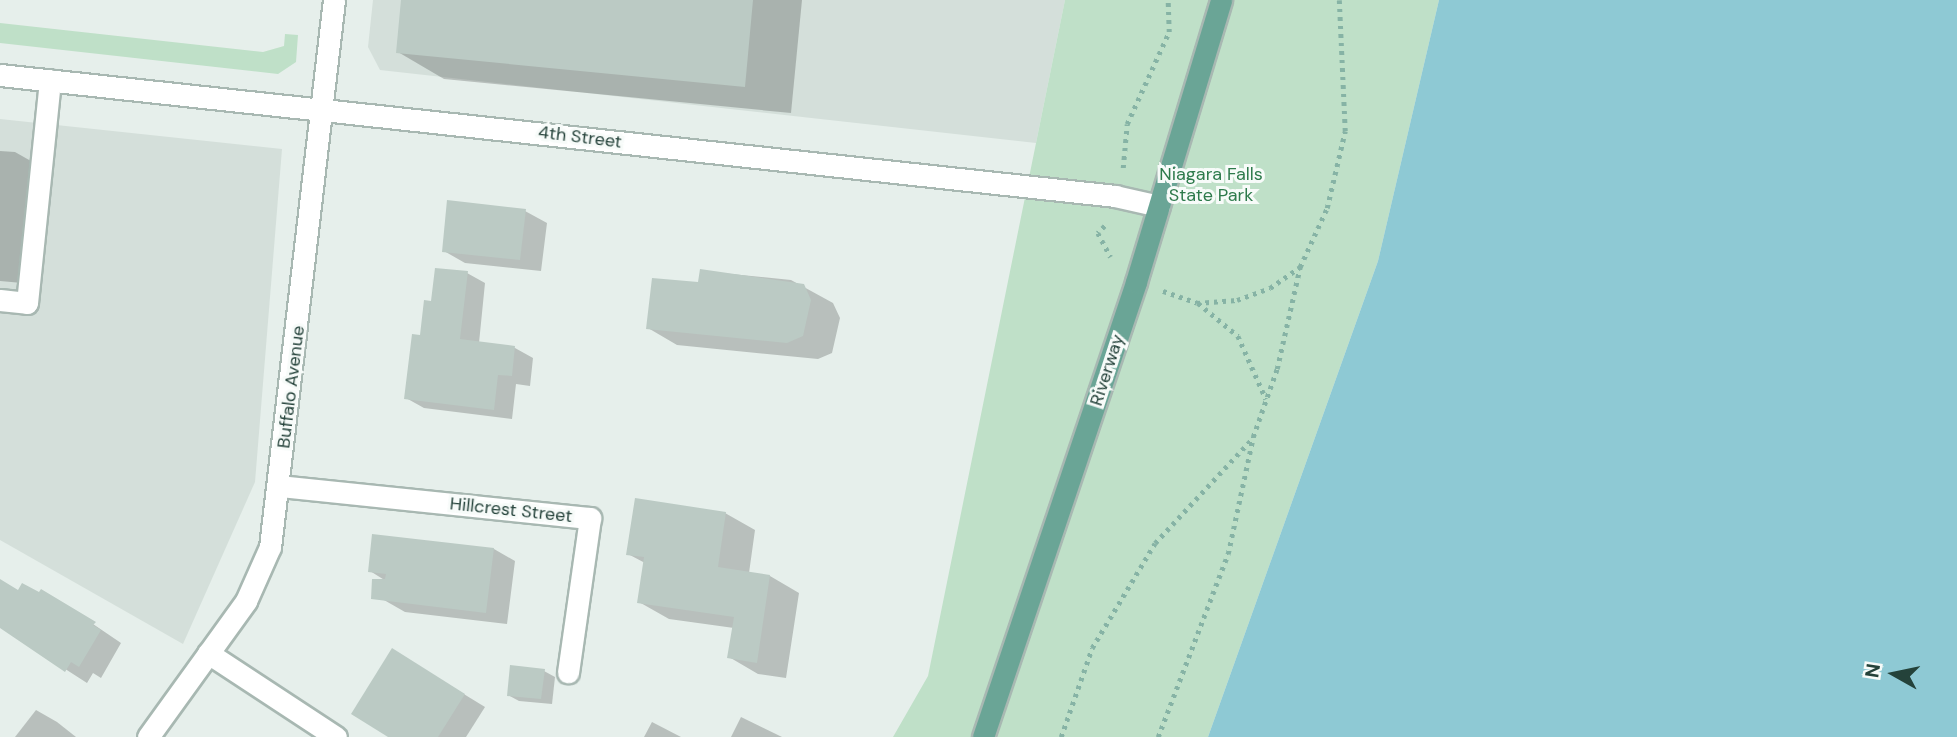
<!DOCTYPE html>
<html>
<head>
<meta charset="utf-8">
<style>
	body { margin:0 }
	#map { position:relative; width:1957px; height:737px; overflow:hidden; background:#e6efeb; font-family:"DM Sans",sans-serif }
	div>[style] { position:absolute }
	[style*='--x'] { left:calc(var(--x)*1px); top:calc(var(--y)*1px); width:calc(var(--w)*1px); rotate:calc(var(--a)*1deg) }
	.built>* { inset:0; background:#d4dfda }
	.green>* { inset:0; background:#bfe0c8 }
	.water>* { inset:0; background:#8ec9d4 }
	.shadow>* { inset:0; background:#0003 }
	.building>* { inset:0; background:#bbcac4 }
	.path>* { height:4.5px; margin-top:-2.25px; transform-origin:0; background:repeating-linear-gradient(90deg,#86b3a5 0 3.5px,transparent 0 8.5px) }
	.roads { filter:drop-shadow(2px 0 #a8b8b2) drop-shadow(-2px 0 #a8b8b2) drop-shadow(0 2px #a8b8b2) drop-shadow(0 -2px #a8b8b2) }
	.minor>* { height:21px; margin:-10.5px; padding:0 10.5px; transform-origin:10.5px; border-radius:10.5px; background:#fff }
	.major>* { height:21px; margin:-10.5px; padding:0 10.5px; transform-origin:10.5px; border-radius:10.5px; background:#6aa596 }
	span { translate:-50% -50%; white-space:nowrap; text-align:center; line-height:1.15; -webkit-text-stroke:6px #f7fbf9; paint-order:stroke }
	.street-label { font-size:18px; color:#24423a }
	.park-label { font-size:18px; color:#2d7a4b }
	.north { position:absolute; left:1859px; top:639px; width:70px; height:70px; -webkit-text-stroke:5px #f7fbf9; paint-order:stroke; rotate:279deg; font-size:19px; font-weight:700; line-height:28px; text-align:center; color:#24423a }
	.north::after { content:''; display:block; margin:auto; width:24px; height:32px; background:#24423a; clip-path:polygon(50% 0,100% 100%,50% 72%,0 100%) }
</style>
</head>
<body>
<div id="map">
	<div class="built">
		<div style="clip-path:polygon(373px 0,1065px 0,1036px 143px,380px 70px,368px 47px)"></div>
		<div style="clip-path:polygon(0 119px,282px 149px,255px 482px,183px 644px,0 540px)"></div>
	</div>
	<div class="green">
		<div style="clip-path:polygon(1065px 0,1439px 0,1378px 261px,1208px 737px,893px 737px,928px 676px)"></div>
		<div style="clip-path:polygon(0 23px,263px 52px,284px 46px,285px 34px,298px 35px,296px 62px,278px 74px,0 43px)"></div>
	</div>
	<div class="water">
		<div style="clip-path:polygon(1439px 0,1957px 0,1957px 737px,1208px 737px,1378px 261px)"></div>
	</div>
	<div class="shadow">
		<div style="clip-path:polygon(403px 0,802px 0,791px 113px,444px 79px,398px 52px)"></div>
		<div style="clip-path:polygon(0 151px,15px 152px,45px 169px,33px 284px,0 281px)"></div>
		<div style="clip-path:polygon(525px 211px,547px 223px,541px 271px,465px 263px,444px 251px)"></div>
		<div style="clip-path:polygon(701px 271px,791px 280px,833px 303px,840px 318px,832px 353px,818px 359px,677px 345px,648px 328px,700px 284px)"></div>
		<div style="clip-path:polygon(467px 273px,485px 283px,479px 343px,515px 348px,533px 358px,530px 386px,516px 384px,512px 419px,424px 408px,406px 398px,433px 303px)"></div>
		<div style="clip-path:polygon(725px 513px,755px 530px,749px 573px,770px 576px,799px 593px,786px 678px,758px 674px,729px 657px,734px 628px,669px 619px,639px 602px,645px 563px,628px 554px)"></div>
		<div style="clip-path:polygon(494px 549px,515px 561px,507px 624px,405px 612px,384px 600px,386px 581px,370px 571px)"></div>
		<div style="clip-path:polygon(0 581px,19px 592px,62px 603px,121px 643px,101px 678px,93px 673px,87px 683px,0 627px)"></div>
		<div style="clip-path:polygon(413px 663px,485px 707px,466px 737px,391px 737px)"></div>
		<div style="clip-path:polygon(544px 671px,555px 677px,552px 704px,519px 701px,508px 695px)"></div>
		<div style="clip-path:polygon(36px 710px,57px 722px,76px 737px,15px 737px)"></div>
		<div style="clip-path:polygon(741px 717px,782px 737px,731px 737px)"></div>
		<div style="clip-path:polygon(652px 722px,681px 737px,644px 737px)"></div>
	</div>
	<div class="building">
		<div style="clip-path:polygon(401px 0,753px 0,745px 87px,396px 53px)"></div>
		<div style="clip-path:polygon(447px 200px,526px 209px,520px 260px,442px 252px)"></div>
		<div style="clip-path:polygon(435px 268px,468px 271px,460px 339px,515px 346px,512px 376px,498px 375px,494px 410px,404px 399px,412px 334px,420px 335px,424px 300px,431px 301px)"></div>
		<div style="clip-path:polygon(700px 269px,804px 284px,811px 300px,803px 336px,787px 343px,646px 329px,652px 278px,698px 282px)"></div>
		<div style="clip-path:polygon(635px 498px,726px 512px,718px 567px,770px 575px,757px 663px,727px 658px,734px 617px,637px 603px,644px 557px,626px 555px)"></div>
		<div style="clip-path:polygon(372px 534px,494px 548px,486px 613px,371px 599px,372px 579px,385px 579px,386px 574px,368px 572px)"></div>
		<div style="clip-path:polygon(0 579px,18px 590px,22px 583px,39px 592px,41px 589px,96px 622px,93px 625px,101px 630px,79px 667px,71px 662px,65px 672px,0 628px)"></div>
		<div style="clip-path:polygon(392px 648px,465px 694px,438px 737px,388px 737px,351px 714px)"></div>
		<div style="clip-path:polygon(510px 665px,545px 669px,541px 699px,507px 696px)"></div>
	</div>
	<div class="path">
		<div style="--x:1123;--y:168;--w:44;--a:-84.8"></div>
		<div style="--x:1127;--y:124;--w:101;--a:-65.5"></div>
		<div style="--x:1169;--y:32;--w:32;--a:-92"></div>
		<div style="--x:1105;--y:226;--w:10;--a:135"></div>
		<div style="--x:1098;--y:233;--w:27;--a:62"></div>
		<div style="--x:1163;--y:291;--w:36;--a:19"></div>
		<div style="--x:1197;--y:303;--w:40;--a:-4.3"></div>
		<div style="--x:1237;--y:300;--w:35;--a:-20"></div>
		<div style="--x:1270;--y:288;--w:37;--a:-35"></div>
		<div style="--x:1198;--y:303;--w:52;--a:39.5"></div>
		<div style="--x:1238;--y:336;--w:69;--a:66"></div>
		<div style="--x:1061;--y:737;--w:94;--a:-70.8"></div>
		<div style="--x:1092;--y:648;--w:122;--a:-59"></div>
		<div style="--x:1155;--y:543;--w:144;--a:-47"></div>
		<div style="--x:1158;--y:737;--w:196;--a:-69.1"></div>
		<div style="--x:1228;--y:554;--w:120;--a:-77.9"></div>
		<div style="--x:1253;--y:437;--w:72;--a:-70.6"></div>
		<div style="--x:1277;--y:369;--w:105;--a:-77.3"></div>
		<div style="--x:1300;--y:267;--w:65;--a:-65.4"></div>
		<div style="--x:1327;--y:208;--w:79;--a:-76.8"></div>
		<div style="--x:1345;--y:131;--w:131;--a:-92.6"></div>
	</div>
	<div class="roads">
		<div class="minor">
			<div style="--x:0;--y:75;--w:1122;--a:6.19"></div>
			<div style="--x:1115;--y:196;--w:45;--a:12.8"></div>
			<div style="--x:0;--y:300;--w:27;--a:6"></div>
			<div style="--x:27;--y:303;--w:224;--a:-84.1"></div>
			<div style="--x:279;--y:486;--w:313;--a:5.9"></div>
			<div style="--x:590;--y:518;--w:156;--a:98.1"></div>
			<div style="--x:208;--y:653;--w:153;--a:33.3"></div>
			<div style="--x:148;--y:737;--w:168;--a:-54.2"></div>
			<div style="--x:246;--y:601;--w:59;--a:-66"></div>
			<div style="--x:270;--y:547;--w:551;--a:-83.33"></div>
		</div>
		<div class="major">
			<div style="--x:983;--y:737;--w:480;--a:-71.4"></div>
			<div style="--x:1136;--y:282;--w:295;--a:-73.2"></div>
		</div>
	</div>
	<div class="street-label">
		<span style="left:580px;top:137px;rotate:7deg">4th Street</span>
		<span style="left:1107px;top:370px;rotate:-72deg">Riverway</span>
		<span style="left:291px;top:387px;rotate:-83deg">Buffalo Avenue</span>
		<span style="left:511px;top:510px;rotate:6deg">Hillcrest Street</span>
	</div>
	<div class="park-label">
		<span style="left:1211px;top:185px">Niagara Falls<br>State Park</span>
	</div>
	<div class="north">N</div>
</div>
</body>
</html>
